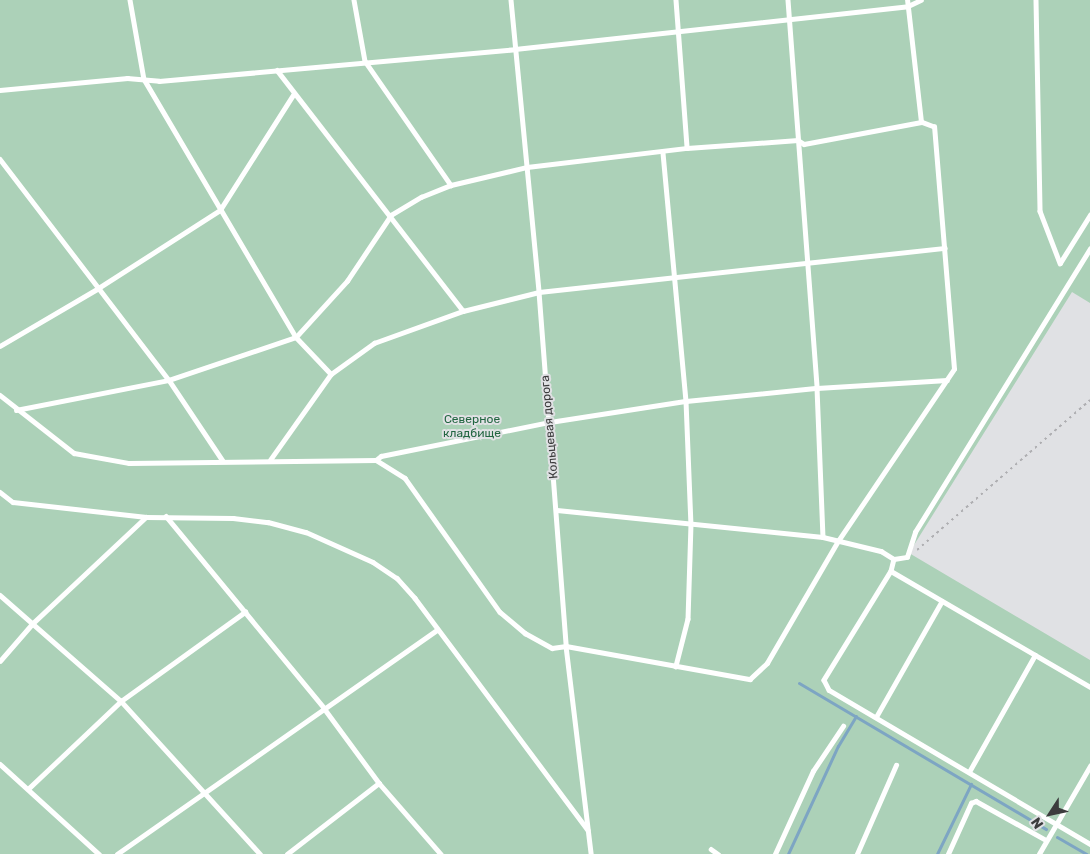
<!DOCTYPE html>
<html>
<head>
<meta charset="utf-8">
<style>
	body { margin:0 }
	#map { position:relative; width:1090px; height:854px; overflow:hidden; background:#e0e1e4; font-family:Rubik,sans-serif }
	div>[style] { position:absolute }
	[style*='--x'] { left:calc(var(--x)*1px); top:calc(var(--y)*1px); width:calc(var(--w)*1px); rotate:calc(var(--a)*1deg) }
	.green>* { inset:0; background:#acd1b8 }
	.stream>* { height:3px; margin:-1.5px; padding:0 1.5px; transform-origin:1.5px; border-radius:1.5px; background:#7da5c3 }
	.path>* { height:2px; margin-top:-1px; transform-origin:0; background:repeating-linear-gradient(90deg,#aeaeb1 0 2.5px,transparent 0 6.5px) }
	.service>* { height:4.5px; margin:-2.25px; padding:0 2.25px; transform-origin:2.25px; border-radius:2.25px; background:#fff }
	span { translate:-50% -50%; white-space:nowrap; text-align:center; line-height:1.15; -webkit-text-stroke:4px #e0e1e4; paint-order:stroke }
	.park-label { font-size:12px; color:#226641 }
	.street-label { font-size:12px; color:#3c3c3d }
	.north { position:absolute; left:1025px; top:789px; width:50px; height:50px; -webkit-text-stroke:4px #e0e1e4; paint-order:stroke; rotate:235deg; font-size:14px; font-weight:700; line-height:20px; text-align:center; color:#3c3c3d }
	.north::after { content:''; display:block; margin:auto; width:18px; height:22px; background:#3c3c3d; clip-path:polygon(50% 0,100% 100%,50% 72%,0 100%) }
</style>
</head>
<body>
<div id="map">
	<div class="green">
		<div style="clip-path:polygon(0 0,1090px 0,1090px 303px,1072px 292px,909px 553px,1090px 660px,1090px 854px,0 854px)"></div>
	</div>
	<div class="stream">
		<div style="--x:799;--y:683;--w:287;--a:30.6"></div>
		<div style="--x:1057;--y:837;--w:34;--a:30"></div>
		<div style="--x:788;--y:854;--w:119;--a:-65.2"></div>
		<div style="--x:838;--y:746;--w:35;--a:-59"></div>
		<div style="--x:937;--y:854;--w:78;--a:-64.1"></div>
	</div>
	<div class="path">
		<div style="--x:917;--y:550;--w:229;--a:-40.9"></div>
	</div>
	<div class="service">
		<div style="--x:130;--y:0;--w:80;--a:80"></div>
		<div style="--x:144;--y:79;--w:299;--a:59.5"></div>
		<div style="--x:296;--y:337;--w:51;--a:46.6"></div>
		<div style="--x:354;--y:0;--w:62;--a:79.8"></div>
		<div style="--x:365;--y:61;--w:151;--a:55.3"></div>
		<div style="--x:511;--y:0;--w:293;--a:84.5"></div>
		<div style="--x:539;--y:292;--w:355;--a:85.6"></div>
		<div style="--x:566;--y:646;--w:209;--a:83.1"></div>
		<div style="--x:676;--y:0;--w:148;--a:85.7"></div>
		<div style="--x:788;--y:0;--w:389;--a:85.7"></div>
		<div style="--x:817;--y:388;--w:149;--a:87.7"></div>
		<div style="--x:1036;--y:0;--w:211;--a:88.9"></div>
		<div style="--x:1040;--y:211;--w:56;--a:69"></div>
		<div style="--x:277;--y:70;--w:304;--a:52.3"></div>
		<div style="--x:0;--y:90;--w:128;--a:-5.4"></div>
		<div style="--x:127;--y:78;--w:32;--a:5"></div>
		<div style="--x:159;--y:81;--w:357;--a:-5.1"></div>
		<div style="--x:515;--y:49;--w:395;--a:-6.2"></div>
		<div style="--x:908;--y:6;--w:14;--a:-25"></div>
		<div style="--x:663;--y:153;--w:249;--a:84.7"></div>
		<div style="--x:686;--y:401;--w:123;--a:87.7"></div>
		<div style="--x:691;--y:524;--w:95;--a:91.8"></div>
		<div style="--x:688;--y:619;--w:49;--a:104.3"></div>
		<div style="--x:0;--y:159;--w:278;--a:52.6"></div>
		<div style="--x:169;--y:380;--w:97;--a:56.3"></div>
		<div style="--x:1060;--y:263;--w:57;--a:-58"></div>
		<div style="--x:0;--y:346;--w:113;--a:-30.4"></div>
		<div style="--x:97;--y:289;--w:146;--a:-32.7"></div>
		<div style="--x:220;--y:210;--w:136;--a:-57.6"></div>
		<div style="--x:0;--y:395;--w:94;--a:38.1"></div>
		<div style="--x:74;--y:453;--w:56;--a:10.3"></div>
		<div style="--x:129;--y:463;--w:247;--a:-0.7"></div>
		<div style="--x:376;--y:460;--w:34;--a:32"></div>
		<div style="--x:405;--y:478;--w:164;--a:54.7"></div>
		<div style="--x:500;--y:612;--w:33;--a:40"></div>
		<div style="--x:525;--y:633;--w:31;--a:29"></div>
		<div style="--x:552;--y:648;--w:14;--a:-8"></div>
		<div style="--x:566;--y:646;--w:187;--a:10.2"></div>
		<div style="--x:750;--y:679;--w:23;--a:-43"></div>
		<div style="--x:767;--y:663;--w:141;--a:-59.8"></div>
		<div style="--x:838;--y:541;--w:207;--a:-56"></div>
		<div style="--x:954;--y:369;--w:243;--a:-94.7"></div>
		<div style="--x:934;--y:127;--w:14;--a:-159"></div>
		<div style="--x:921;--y:122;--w:123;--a:-96.5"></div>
		<div style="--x:16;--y:410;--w:156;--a:-11.1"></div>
		<div style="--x:169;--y:380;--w:134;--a:-18.7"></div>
		<div style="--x:296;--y:337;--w:76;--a:-47.7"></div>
		<div style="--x:347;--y:281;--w:79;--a:-56.3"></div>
		<div style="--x:391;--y:215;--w:35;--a:-31"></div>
		<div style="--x:421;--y:197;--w:32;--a:-22"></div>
		<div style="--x:451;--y:185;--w:78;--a:-13.3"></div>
		<div style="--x:527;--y:167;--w:161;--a:-6.8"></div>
		<div style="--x:687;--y:148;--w:111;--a:-4.1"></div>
		<div style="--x:798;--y:140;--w:7;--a:34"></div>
		<div style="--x:804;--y:144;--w:119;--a:-10.6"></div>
		<div style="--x:270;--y:460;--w:105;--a:-54.7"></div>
		<div style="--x:331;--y:374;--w:53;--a:-35.8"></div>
		<div style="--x:374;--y:343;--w:95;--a:-19.8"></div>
		<div style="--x:463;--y:311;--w:78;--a:-14"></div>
		<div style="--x:539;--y:292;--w:408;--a:-6.2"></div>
		<div style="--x:376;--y:460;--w:6;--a:-39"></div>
		<div style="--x:381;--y:456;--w:172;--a:-11.4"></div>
		<div style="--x:550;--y:422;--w:138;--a:-8.8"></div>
		<div style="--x:686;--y:401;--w:132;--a:-5.7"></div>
		<div style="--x:817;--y:388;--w:130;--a:-3.5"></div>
		<div style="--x:0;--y:492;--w:16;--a:38"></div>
		<div style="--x:13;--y:502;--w:134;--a:6.4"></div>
		<div style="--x:146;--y:517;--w:87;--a:0.7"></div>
		<div style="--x:233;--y:518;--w:35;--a:7"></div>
		<div style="--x:268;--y:522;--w:39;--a:15"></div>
		<div style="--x:306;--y:532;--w:73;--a:24.1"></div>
		<div style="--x:373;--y:562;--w:29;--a:34"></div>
		<div style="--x:397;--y:578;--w:27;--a:48"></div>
		<div style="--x:415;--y:598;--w:289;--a:53.3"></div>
		<div style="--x:557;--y:510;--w:267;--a:5.8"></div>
		<div style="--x:823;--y:537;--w:60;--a:13.6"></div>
		<div style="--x:881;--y:551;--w:15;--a:32"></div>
		<div style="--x:894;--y:559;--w:12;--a:104"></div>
		<div style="--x:891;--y:571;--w:128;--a:121.6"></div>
		<div style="--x:824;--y:680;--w:11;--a:63"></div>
		<div style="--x:829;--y:690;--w:303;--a:30.5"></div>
		<div style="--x:166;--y:516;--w:249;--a:50.5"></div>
		<div style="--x:324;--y:708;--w:93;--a:53.7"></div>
		<div style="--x:379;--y:783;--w:94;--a:48.9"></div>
		<div style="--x:894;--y:559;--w:13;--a:-9"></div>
		<div style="--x:907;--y:557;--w:26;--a:-72"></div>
		<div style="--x:915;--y:532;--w:333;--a:-58.3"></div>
		<div style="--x:891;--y:571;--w:230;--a:30.2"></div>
		<div style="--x:0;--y:595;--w:161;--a:41.2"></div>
		<div style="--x:121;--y:701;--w:207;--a:47.7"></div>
		<div style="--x:0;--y:661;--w:49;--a:-49.1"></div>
		<div style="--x:32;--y:624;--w:156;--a:-43.2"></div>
		<div style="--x:876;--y:717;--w:133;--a:-60.4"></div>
		<div style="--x:0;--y:764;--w:134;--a:42.3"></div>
		<div style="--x:969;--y:772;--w:134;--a:-60.6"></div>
		<div style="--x:28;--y:789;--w:128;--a:-43.4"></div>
		<div style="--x:121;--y:701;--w:153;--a:-35.7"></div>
		<div style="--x:711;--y:849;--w:9;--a:36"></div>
		<div style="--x:117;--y:854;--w:391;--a:-35"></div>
		<div style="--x:287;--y:854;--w:116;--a:-37.7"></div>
		<div style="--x:775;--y:854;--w:91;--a:-65.4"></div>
		<div style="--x:813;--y:771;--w:54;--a:-56.3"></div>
		<div style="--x:857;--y:854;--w:97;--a:-66.3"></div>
		<div style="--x:948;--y:854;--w:56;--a:-65.7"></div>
		<div style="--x:971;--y:803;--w:5;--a:-22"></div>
		<div style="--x:976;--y:801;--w:80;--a:29.1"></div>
		<div style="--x:1039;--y:854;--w:102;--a:-59.9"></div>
	</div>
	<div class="park-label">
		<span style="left:472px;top:427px">Северное<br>кладбище</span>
	</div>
	<div class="street-label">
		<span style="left:550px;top:427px;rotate:-95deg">Кольцевая дорога</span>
	</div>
	<div class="north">N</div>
</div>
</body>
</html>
